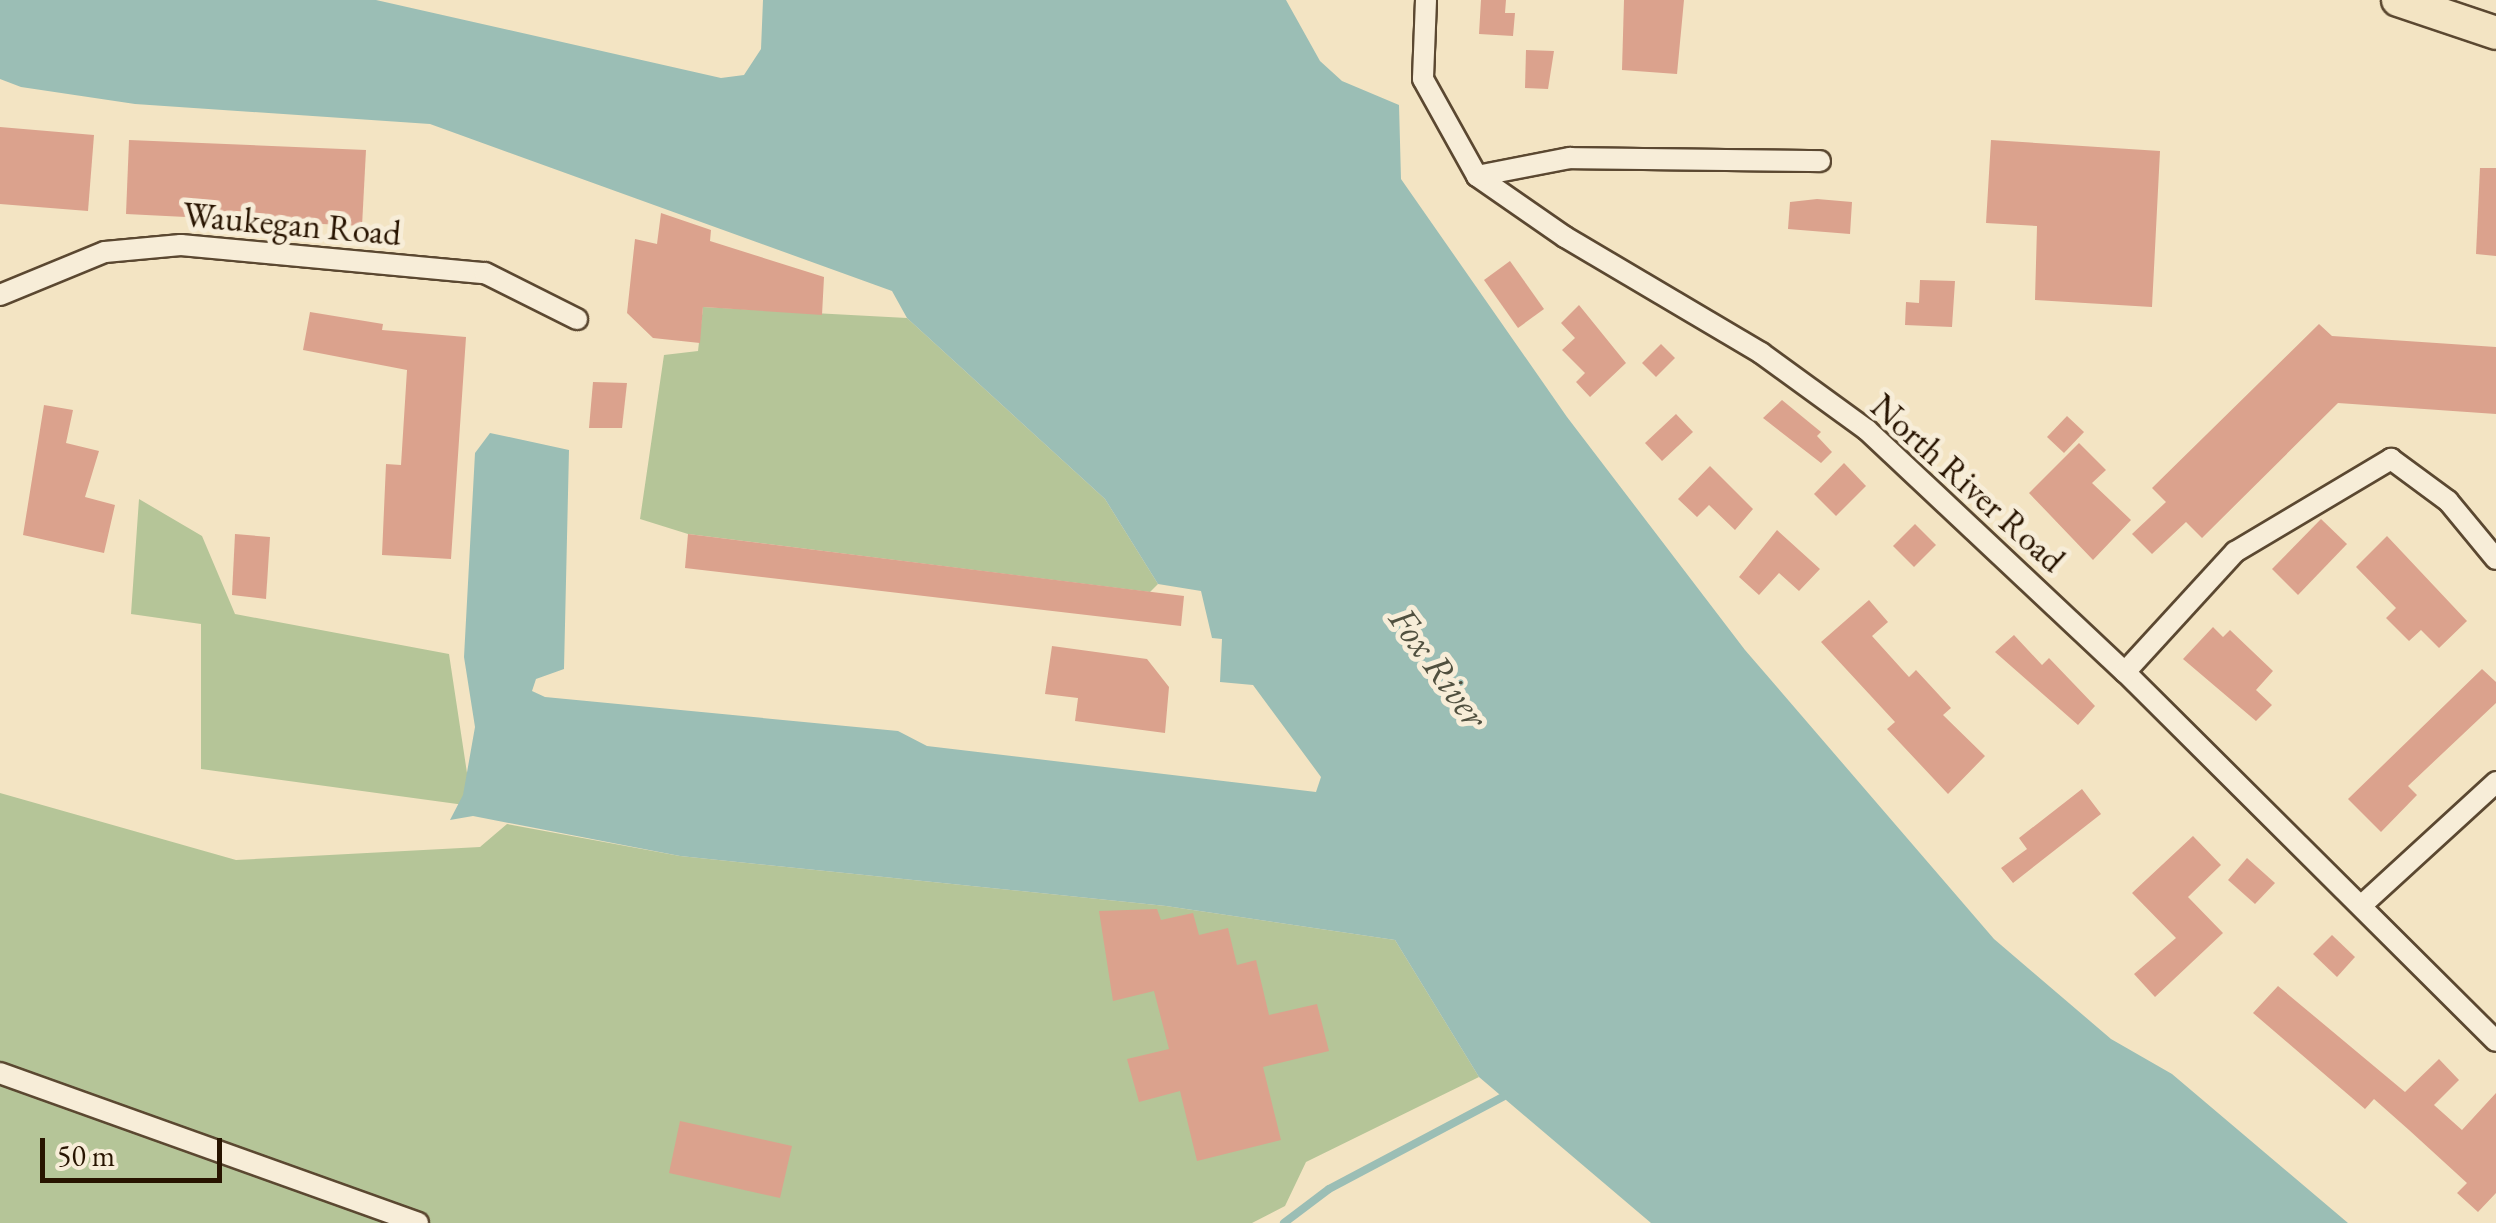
<!DOCTYPE html>
<html>
<head>
<meta charset="utf-8">
<style>
	body { margin:0 }
	#map { position:relative; width:2496px; height:1223px; overflow:hidden; background:#f3e4c3; font-family:"EB Garamond",serif }
	div>[style] { position:absolute }
	[style*='--x'] { left:calc(var(--x)*1px); top:calc(var(--y)*1px); width:calc(var(--w)*1px); rotate:calc(var(--a)*1deg) }
	.green>* { inset:0; background:#b5c598 }
	.water>* { inset:0; background:#9bbeb5 }
	.stream>* { height:8px; margin:-4px; padding:0 4px; transform-origin:4px; border-radius:4px; background:#9bbeb5 }
	.building>* { inset:0; background:#dba28d }
	.roads { filter:drop-shadow(2px 0 #5b4831) drop-shadow(-2px 0 #5b4831) drop-shadow(0 2px #5b4831) drop-shadow(0 -2px #5b4831) }
	.street>* { height:20px; margin:-10px; padding:0 10px; transform-origin:10px; border-radius:10px; background:#f7edd8 }
	.primary>* { height:32px; margin:-16px; padding:0 16px; transform-origin:16px; border-radius:16px; background:#f3e4c3 }
	span { translate:-50% -50%; white-space:nowrap; text-align:center; line-height:1.15; -webkit-text-stroke:10px #f7edd8; paint-order:stroke }
	.street-label { font-size:35px; color:#281400 }
	.water-label { font-size:38px; color:#50503f; font-style:italic }
	.scale { position:absolute; left:40px; top:1138px; width:182px; height:45px; box-sizing:border-box; border:5px solid #281400; border-top:0; padding-left:12px; font-size:30px; line-height:35px; white-space:nowrap; color:#281400; -webkit-text-stroke:8px #f7edd8; paint-order:stroke }
</style>
</head>
<body>
<div id="map">
	<div class="green">
		<div style="clip-path:polygon(703px 307px,907px 318px,1105px 499px,1158px 584px,1150px 592px,688px 534px,640px 519px,664px 355px,698px 351px)"></div>
		<div style="clip-path:polygon(139px 499px,202px 536px,235px 614px,449px 654px,472px 806px,201px 769px,201px 624px,131px 614px)"></div>
		<div style="clip-path:polygon(0 793px,236px 860px,480px 847px,507px 824px,680px 856px,1166px 906px,1395px 940px,1479px 1077px,1306px 1162px,1285px 1206px,1252px 1223px,0 1223px)"></div>
	</div>
	<div class="water">
		<div style="clip-path:polygon(0 0,376px 0,721px 78px,744px 75px,761px 49px,763px 0,1286px 0,1320px 61px,1342px 81px,1399px 105px,1401px 179px,1567px 417px,1745px 650px,1994px 939px,2111px 1039px,2172px 1074px,2348px 1223px,1651px 1223px,1479px 1077px,1395px 940px,1166px 906px,680px 856px,473px 816px,450px 820px,463px 795px,475px 727px,464px 657px,475px 453px,490px 433px,569px 450px,564px 669px,536px 679px,532px 691px,545px 697px,898px 731px,927px 746px,1316px 792px,1321px 777px,1253px 685px,1220px 682px,1222px 639px,1212px 638px,1201px 591px,1158px 584px,1105px 499px,907px 318px,892px 291px,430px 124px,135px 104px,21px 87px,0 79px)"></div>
	</div>
	<div class="stream">
		<div style="--x:1284;--y:1223;--w:56;--a:-37.1"></div>
		<div style="--x:1329;--y:1189;--w:197;--a:-27.9"></div>
	</div>
	<div class="building">
		<div style="clip-path:polygon(1481px 0,1506px 0,1505px 13px,1515px 13px,1513px 36px,1479px 34px)"></div>
		<div style="clip-path:polygon(1624px 0,1684px 0,1677px 74px,1622px 70px)"></div>
		<div style="clip-path:polygon(1526px 50px,1554px 51px,1548px 89px,1525px 88px)"></div>
		<div style="clip-path:polygon(0 127px,94px 135px,88px 211px,0 204px)"></div>
		<div style="clip-path:polygon(129px 140px,366px 150px,362px 226px,126px 214px)"></div>
		<div style="clip-path:polygon(1991px 140px,2160px 151px,2152px 307px,2035px 300px,2037px 226px,1986px 223px)"></div>
		<div style="clip-path:polygon(2480px 168px,2496px 168px,2496px 256px,2476px 254px)"></div>
		<div style="clip-path:polygon(1817px 199px,1852px 202px,1850px 234px,1788px 229px,1790px 202px)"></div>
		<div style="clip-path:polygon(661px 213px,711px 230px,710px 241px,824px 277px,822px 315px,703px 307px,700px 343px,653px 338px,627px 313px,635px 239px,657px 244px)"></div>
		<div style="clip-path:polygon(1510px 261px,1544px 309px,1518px 328px,1484px 280px)"></div>
		<div style="clip-path:polygon(1920px 280px,1955px 281px,1952px 327px,1905px 325px,1906px 302px,1919px 303px)"></div>
		<div style="clip-path:polygon(1579px 305px,1626px 363px,1590px 397px,1576px 382px,1585px 373px,1562px 350px,1575px 338px,1561px 323px)"></div>
		<div style="clip-path:polygon(310px 312px,383px 324px,382px 330px,466px 337px,451px 559px,382px 555px,386px 464px,401px 465px,407px 370px,303px 350px)"></div>
		<div style="clip-path:polygon(2319px 324px,2332px 336px,2496px 347px,2496px 414px,2338px 403px,2202px 538px,2186px 522px,2152px 554px,2132px 534px,2166px 502px,2152px 488px)"></div>
		<div style="clip-path:polygon(1661px 344px,1675px 358px,1656px 377px,1642px 363px)"></div>
		<div style="clip-path:polygon(593px 382px,627px 383px,622px 428px,589px 428px)"></div>
		<div style="clip-path:polygon(1782px 400px,1821px 432px,1817px 436px,1832px 452px,1821px 463px,1763px 418px)"></div>
		<div style="clip-path:polygon(44px 405px,73px 410px,66px 443px,99px 451px,85px 497px,115px 505px,104px 553px,23px 535px)"></div>
		<div style="clip-path:polygon(1676px 414px,1693px 432px,1662px 461px,1645px 443px)"></div>
		<div style="clip-path:polygon(2067px 416px,2084px 432px,2064px 453px,2047px 437px)"></div>
		<div style="clip-path:polygon(2079px 443px,2106px 470px,2092px 483px,2131px 520px,2093px 560px,2029px 493px)"></div>
		<div style="clip-path:polygon(1844px 463px,1866px 486px,1836px 516px,1814px 494px)"></div>
		<div style="clip-path:polygon(1710px 466px,1753px 509px,1735px 530px,1709px 505px,1697px 517px,1678px 499px)"></div>
		<div style="clip-path:polygon(2321px 519px,2347px 544px,2298px 595px,2272px 569px)"></div>
		<div style="clip-path:polygon(1915px 524px,1936px 545px,1914px 567px,1893px 546px)"></div>
		<div style="clip-path:polygon(1777px 530px,1820px 569px,1799px 591px,1779px 573px,1759px 595px,1739px 577px)"></div>
		<div style="clip-path:polygon(235px 534px,270px 537px,266px 599px,232px 595px)"></div>
		<div style="clip-path:polygon(688px 534px,1184px 596px,1181px 626px,685px 568px)"></div>
		<div style="clip-path:polygon(2387px 536px,2467px 621px,2439px 648px,2421px 630px,2409px 641px,2386px 618px,2396px 608px,2356px 567px)"></div>
		<div style="clip-path:polygon(1869px 600px,1888px 622px,1872px 636px,1909px 677px,1916px 670px,1951px 708px,1943px 715px,1985px 756px,1948px 794px,1887px 729px,1895px 722px,1821px 642px)"></div>
		<div style="clip-path:polygon(2213px 627px,2223px 637px,2230px 630px,2273px 671px,2256px 690px,2272px 705px,2256px 721px,2183px 659px)"></div>
		<div style="clip-path:polygon(2014px 635px,2042px 665px,2049px 658px,2095px 706px,2078px 725px,1995px 652px)"></div>
		<div style="clip-path:polygon(1052px 646px,1147px 659px,1169px 687px,1165px 733px,1075px 721px,1078px 698px,1045px 694px)"></div>
		<div style="clip-path:polygon(2482px 669px,2496px 682px,2496px 703px,2408px 786px,2417px 795px,2381px 832px,2348px 799px)"></div>
		<div style="clip-path:polygon(2082px 789px,2101px 814px,2013px 883px,2001px 868px,2027px 849px,2019px 838px)"></div>
		<div style="clip-path:polygon(2193px 836px,2221px 865px,2188px 897px,2223px 933px,2155px 997px,2134px 974px,2176px 938px,2132px 893px)"></div>
		<div style="clip-path:polygon(2247px 858px,2275px 883px,2255px 904px,2228px 880px)"></div>
		<div style="clip-path:polygon(1157px 909px,1161px 920px,1193px 913px,1199px 935px,1228px 928px,1237px 965px,1256px 960px,1269px 1015px,1317px 1004px,1329px 1051px,1263px 1067px,1281px 1140px,1197px 1161px,1180px 1091px,1139px 1102px,1127px 1059px,1169px 1049px,1154px 991px,1113px 1001px,1099px 911px)"></div>
		<div style="clip-path:polygon(2332px 935px,2355px 957px,2337px 977px,2313px 954px)"></div>
		<div style="clip-path:polygon(2278px 986px,2405px 1092px,2439px 1059px,2459px 1080px,2434px 1105px,2462px 1130px,2496px 1093px,2496px 1193px,2478px 1212px,2457px 1193px,2467px 1183px,2409px 1130px,2374px 1099px,2365px 1109px,2253px 1013px)"></div>
		<div style="clip-path:polygon(680px 1121px,792px 1146px,780px 1198px,669px 1173px)"></div>
	</div>
	<div class="roads">
		<div class="street">
			<div style="--x:1426;--y:0;--w:79;--a:92.2"></div>
			<div style="--x:1423;--y:79;--w:111;--a:60.9"></div>
			<div style="--x:1477;--y:176;--w:107;--a:34.7"></div>
			<div style="--x:1565;--y:237;--w:228;--a:30.6"></div>
			<div style="--x:1761;--y:353;--w:131;--a:36"></div>
			<div style="--x:1867;--y:430;--w:354;--a:43.2"></div>
			<div style="--x:2125;--y:672;--w:523;--a:44.85"></div>
			<div style="--x:1477;--y:176;--w:95;--a:-11"></div>
			<div style="--x:1570;--y:158;--w:250;--a:0.7"></div>
			<div style="--x:0;--y:295;--w:113;--a:-22.3"></div>
			<div style="--x:105;--y:252;--w:76;--a:-5.3"></div>
			<div style="--x:181;--y:245;--w:305;--a:5.3"></div>
			<div style="--x:485;--y:273;--w:103;--a:26.6"></div>
			<div style="--x:2125;--y:672;--w:163;--a:-47.5"></div>
			<div style="--x:2235;--y:552;--w:182;--a:-30.8"></div>
			<div style="--x:2391;--y:459;--w:71;--a:36.4"></div>
			<div style="--x:2448;--y:501;--w:75;--a:50.4"></div>
			<div style="--x:2362;--y:905;--w:182;--a:-42.5"></div>
			<div style="--x:0;--y:1073;--w:444;--a:19.7"></div>
		</div>
		<div class="primary">
			<div style="--x:2398;--y:0;--w:103;--a:18.6"></div>
		</div>
	</div>
	<div class="street-label">
		<span style="left:292px;top:224px;rotate:5deg">Waukegan Road</span>
		<span style="left:1968px;top:483px;rotate:42deg">North River Road</span>
	</div>
	<div class="water-label">
		<span style="left:1439px;top:667px;rotate:54deg">Fox River</span>
	</div>
	<div class="scale">50 m</div>
</div>
</body>
</html>
